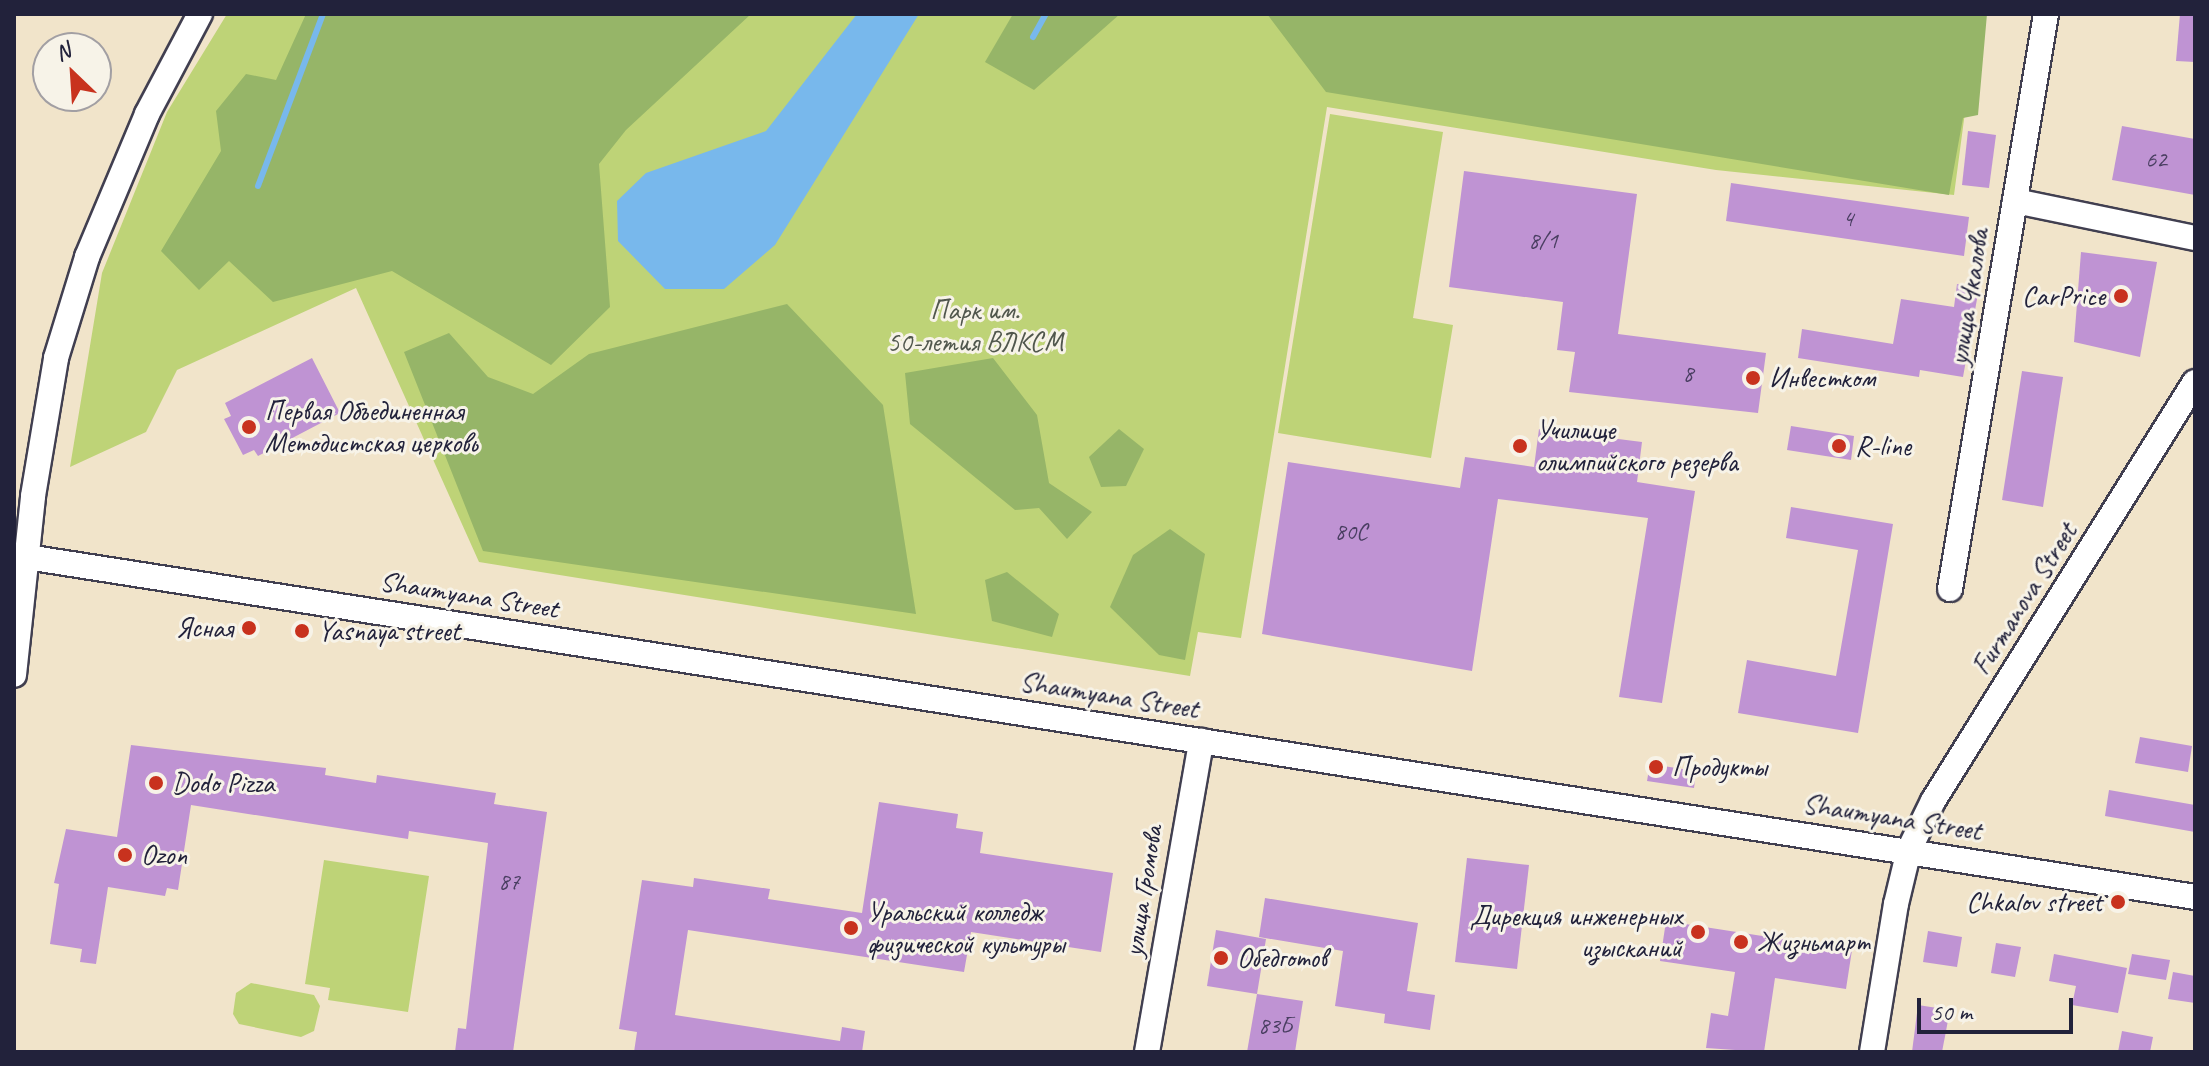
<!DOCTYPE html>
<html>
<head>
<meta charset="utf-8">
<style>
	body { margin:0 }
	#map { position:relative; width:2209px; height:1066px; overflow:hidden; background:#f1e4ca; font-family:Caveat,sans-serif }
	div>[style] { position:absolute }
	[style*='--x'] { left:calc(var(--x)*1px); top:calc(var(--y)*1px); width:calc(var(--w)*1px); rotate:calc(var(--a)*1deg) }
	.green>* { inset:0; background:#bed377 }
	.forest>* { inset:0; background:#96b568 }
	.water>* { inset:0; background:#78b8ec }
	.stream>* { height:6px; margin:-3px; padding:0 3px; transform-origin:3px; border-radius:3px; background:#78b8ec }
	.building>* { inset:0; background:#bf93d3 }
	.roads { filter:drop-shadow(2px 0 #413f50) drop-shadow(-2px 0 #413f50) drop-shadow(0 2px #413f50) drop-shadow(0 -2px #413f50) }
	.minor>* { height:24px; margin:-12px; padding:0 12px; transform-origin:12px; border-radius:12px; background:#fff }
	.dots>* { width:22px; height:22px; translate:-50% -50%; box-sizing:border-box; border:4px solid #f7f3e8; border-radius:50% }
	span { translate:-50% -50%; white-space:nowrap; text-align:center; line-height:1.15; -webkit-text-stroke:6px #f7f3e8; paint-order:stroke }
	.number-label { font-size:24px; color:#493e61 }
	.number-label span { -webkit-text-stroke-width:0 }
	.poi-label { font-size:28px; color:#22223b }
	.right { translate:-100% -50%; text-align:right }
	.left { translate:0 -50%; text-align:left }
	.street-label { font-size:28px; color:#22223b }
	.park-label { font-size:28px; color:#51574d }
	.frame { position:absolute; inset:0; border:16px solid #22223b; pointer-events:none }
	.north { position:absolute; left:32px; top:32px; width:80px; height:80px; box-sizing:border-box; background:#f7f3e8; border:2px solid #a29fa3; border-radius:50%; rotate:335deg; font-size:22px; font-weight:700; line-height:32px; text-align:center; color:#22223b }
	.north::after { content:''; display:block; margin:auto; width:28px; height:36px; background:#c8321e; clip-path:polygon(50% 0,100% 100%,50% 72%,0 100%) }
	.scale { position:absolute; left:1917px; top:998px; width:156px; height:36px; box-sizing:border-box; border:4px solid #22223b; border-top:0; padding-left:10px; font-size:24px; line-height:28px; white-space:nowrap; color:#22223b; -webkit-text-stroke:6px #f7f3e8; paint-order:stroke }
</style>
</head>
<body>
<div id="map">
	<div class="green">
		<div style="clip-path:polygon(227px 14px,1978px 14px,1954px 195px,1716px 170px,1327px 107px,1241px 638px,1198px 632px,1190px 676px,479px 562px,356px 288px,177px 370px,146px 432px,70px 467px,102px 273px,167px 112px)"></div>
		<div style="clip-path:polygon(1330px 114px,1443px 132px,1413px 318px,1453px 325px,1431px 458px,1278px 433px)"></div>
		<div style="clip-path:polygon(324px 860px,429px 876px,408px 1012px,328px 1000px,330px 988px,305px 984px)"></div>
		<div style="clip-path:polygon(251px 983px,314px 995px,320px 1006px,314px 1031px,301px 1037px,239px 1024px,233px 1014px,236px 993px)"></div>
	</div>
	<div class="forest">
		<div style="clip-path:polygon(306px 14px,751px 14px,626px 130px,599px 164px,610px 307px,551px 365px,392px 271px,273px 302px,229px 261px,199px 290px,161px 251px,221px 151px,216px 111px,246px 74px,276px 80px)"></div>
		<div style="clip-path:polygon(1013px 14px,1120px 14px,1034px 90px,985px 62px)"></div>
		<div style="clip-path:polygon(1267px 14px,1987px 14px,1978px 115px,1963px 118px,1949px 195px,1326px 92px)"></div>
		<div style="clip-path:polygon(787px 304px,883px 405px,916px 614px,483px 551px,404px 352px,449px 333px,488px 377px,533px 394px,589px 354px)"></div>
		<div style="clip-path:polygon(993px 358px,1037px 415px,1049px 483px,1092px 512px,1067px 539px,1039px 508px,1015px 510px,910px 424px,905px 373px)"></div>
		<div style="clip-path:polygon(1119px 429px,1144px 449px,1126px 486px,1101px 487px,1089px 457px)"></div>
		<div style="clip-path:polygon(1170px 529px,1205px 554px,1185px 660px,1159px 655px,1110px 607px,1133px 555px)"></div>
		<div style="clip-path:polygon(1007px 572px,1059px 614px,1052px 637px,992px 621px,985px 580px)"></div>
	</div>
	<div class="water">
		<div style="clip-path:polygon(857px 14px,919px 14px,775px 245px,724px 289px,665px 289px,618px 241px,617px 201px,646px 173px,766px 131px)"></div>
	</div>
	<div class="stream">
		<div style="--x:1033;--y:37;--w:26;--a:-61"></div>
		<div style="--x:258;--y:186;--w:184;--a:-69.3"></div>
	</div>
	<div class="building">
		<div style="clip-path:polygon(2180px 14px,2195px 14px,2195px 62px,2176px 61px)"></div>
		<div style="clip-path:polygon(2122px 126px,2195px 139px,2195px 195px,2112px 180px)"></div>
		<div style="clip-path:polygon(1968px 131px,1996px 135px,1989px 188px,1962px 185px)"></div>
		<div style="clip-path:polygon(1464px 171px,1637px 194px,1618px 334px,1766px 353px,1758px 413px,1569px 392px,1575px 352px,1557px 350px,1563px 302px,1449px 287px)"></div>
		<div style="clip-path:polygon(1731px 183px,1969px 217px,1964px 256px,1726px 221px)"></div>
		<div style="clip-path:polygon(2081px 252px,2157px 262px,2140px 357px,2074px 342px)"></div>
		<div style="clip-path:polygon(1957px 284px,1979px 288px,1963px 377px,1920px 370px,1919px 377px,1798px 358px,1802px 329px,1893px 344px,1901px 299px,1954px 307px)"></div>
		<div style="clip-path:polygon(312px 358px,340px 413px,258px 456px,254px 450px,243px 455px,224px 419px,231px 416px,225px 403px)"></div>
		<div style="clip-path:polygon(2022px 371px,2063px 377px,2043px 507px,2002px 500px)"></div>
		<div style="clip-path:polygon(1791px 426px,1854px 436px,1851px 460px,1787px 450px)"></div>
		<div style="clip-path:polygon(1539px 429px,1642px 442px,1637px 482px,1695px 491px,1662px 703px,1619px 697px,1648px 518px,1498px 499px,1472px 671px,1262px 634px,1288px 462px,1460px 488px,1465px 457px,1534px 467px)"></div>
		<div style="clip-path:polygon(1791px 507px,1893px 524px,1858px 733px,1738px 713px,1747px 660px,1836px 676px,1858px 550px,1786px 538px)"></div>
		<div style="clip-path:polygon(2140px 737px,2192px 746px,2188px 772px,2135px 763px)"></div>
		<div style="clip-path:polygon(131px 745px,326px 768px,325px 775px,376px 783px,377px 775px,496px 793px,494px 804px,547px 812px,513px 1052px,455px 1052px,458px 1028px,466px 1029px,488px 843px,409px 831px,408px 839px,191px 805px,178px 890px,167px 888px,165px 896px,108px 887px,96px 964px,80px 962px,82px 949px,50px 944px,59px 884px,54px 883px,66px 829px,117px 837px)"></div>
		<div style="clip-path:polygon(1650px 764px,1696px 771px,1694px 788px,1647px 781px)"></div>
		<div style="clip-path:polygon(2109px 790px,2195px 805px,2195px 832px,2105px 816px)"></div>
		<div style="clip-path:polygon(879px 802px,958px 814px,956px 828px,983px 832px,980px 853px,1113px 873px,1101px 952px,971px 932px,964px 972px,688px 930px,675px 1015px,840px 1041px,842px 1027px,865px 1031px,862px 1052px,634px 1052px,637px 1032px,619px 1029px,642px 880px,693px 887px,694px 878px,770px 889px,768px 899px,862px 913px)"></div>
		<div style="clip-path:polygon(1467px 858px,1529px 865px,1517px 969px,1455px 962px)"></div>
		<div style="clip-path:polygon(1265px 898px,1418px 923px,1407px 991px,1435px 995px,1430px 1030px,1384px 1023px,1385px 1014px,1335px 1006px,1343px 951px,1259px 937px)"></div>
		<div style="clip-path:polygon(1666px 921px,1852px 950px,1846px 989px,1775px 978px,1764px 1052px,1706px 1048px,1711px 1013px,1728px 1016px,1735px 972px,1660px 961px)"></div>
		<div style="clip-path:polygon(1216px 930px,1266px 939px,1257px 994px,1207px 986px)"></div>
		<div style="clip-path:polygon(1928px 931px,1962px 937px,1957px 967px,1923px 962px)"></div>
		<div style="clip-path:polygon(1996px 943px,2021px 947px,2015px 977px,1991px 973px)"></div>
		<div style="clip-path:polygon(2054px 954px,2127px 968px,2118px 1013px,2072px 1005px,2076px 986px,2049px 981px)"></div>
		<div style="clip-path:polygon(2132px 954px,2170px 960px,2166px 980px,2128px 974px)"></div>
		<div style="clip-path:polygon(2173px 972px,2195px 976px,2195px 1003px,2168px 999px)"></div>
		<div style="clip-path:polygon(1257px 994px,1303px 1001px,1295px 1052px,1247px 1052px)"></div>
		<div style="clip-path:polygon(1918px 1005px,1950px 1010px,1942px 1052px,1912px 1052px)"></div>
		<div style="clip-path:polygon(2122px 1031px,2153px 1037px,2150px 1052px,2118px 1052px)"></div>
	</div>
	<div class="roads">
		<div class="minor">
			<div style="--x:2015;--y:201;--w:184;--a:11.6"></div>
			<div style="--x:14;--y:555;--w:2208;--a:8.91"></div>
			<div style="--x:1950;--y:589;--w:583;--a:-80.52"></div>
			<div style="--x:14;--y:675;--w:180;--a:-83.9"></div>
			<div style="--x:33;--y:496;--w:140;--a:-80.5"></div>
			<div style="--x:56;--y:358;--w:106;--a:-72.9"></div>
			<div style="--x:87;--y:257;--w:155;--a:-67.2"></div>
			<div style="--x:147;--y:114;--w:113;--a:-62.1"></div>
			<div style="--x:1147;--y:1052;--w:316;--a:-80.1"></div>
			<div style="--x:1872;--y:1052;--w:150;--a:-80.8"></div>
			<div style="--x:1896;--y:904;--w:56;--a:-76.5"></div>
			<div style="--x:1909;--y:850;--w:55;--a:-63.9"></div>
			<div style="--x:1933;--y:801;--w:494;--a:-58"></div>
		</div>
	</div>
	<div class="dots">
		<div style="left:2121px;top:296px;background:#c8321e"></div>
		<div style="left:1753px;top:378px;background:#c8321e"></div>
		<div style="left:249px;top:427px;background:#c8321e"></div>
		<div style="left:1520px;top:446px;background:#c8321e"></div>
		<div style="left:1839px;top:446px;background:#c8321e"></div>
		<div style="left:249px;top:628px;background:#c8321e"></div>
		<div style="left:302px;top:631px;background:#c8321e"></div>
		<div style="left:1656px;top:767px;background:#c8321e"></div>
		<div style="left:156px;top:783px;background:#c8321e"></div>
		<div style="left:125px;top:855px;background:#c8321e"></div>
		<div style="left:2118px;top:902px;background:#c8321e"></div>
		<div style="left:851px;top:928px;background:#c8321e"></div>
		<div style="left:1698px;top:932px;background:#c8321e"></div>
		<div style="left:1741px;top:942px;background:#c8321e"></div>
		<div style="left:1221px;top:958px;background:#c8321e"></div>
	</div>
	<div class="number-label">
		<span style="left:2156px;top:160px">62</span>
		<span style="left:1848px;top:219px">4</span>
		<span style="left:1543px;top:241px">8/1</span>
		<span style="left:1688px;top:374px">8</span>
		<span style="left:1351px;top:532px">80С</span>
		<span style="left:509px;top:882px">87</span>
		<span style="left:1275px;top:1026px">83Б</span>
	</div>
	<div class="poi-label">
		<span class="right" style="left:2105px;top:296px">CarPrice</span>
		<span class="left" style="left:1769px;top:378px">Инвестком</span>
		<span class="left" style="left:265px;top:427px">Первая Объединенная<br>Методистская церковь</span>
		<span class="left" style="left:1536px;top:446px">Училище<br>олимпийского резерва</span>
		<span class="left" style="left:1855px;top:446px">R-line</span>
		<span class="right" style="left:233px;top:628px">Ясная</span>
		<span class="left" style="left:318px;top:631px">Yasnaya street</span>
		<span class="left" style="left:1672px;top:767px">Продукты</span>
		<span class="left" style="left:172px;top:783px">Dodo Pizza</span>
		<span class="left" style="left:141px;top:855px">Ozon</span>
		<span class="right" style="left:2102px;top:902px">Chkalov street</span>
		<span class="left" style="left:867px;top:928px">Уральский колледж<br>физической культуры</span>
		<span class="right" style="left:1682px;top:932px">Дирекция инженерных<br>изысканий</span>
		<span class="left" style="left:1757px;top:942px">Жизньмарт</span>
		<span class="left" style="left:1237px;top:958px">Обедготов</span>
	</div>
	<div class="street-label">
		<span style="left:1969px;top:297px;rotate:-81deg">улица Чкалова</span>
		<span style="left:469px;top:595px;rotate:9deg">Shaumyana Street</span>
		<span style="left:2024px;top:599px;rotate:-58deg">Furmanova Street</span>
		<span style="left:1109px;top:695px;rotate:9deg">Shaumyana Street</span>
		<span style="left:1892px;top:817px;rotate:9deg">Shaumyana Street</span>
		<span style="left:1143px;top:891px;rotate:-81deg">улица Громова</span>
	</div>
	<div class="park-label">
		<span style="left:975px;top:326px">Парк им.<br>50-летия ВЛКСМ</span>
	</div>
	<div class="frame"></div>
	<div class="north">N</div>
	<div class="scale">50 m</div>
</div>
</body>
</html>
